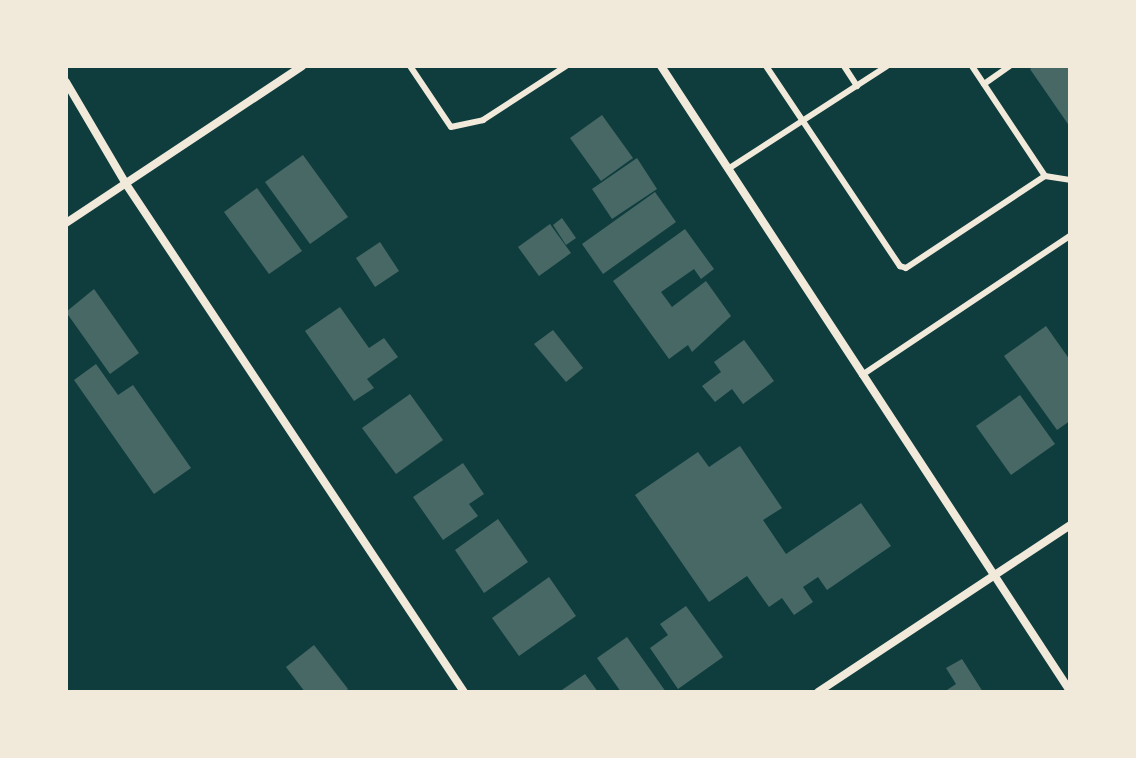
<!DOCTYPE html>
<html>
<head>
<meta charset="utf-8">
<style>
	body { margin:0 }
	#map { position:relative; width:1136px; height:758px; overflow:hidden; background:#0f3d3e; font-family:"Source Sans 3",sans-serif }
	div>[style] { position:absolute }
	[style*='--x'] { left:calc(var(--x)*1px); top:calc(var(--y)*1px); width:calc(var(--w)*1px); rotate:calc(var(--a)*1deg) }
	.building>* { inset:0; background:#486865 }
	.service>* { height:6px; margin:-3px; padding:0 3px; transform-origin:3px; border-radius:3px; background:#f1e9da }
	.minor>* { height:8px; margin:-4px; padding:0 4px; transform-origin:4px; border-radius:4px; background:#f1e9da }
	span { translate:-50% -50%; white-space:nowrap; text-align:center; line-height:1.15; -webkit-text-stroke:6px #f1e9da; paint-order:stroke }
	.frame { position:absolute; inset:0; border:68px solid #f1e9da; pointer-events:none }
</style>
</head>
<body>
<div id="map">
	<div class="building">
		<div style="clip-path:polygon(1034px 66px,1070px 66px,1070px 127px,1030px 69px)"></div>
		<div style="clip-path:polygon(602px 115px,633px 158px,601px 181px,570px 138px)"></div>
		<div style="clip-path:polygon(303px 155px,348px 217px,310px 244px,265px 182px)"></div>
		<div style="clip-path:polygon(637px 158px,657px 189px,612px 219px,592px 189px)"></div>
		<div style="clip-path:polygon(257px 188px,302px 251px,269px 274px,224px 212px)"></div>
		<div style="clip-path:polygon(655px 192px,676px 222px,603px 274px,582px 244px)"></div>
		<div style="clip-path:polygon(562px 218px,576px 238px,566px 245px,553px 225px)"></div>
		<div style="clip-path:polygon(550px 224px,571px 253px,539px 276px,518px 247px)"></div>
		<div style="clip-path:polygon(685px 229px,714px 269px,701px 279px,694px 269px,661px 292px,672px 307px,706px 281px,731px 316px,692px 352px,688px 345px,669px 359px,613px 281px)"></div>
		<div style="clip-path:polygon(380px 242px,399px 271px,375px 287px,356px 258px)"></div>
		<div style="clip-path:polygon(94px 289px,139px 353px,110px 374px,66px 312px)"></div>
		<div style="clip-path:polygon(340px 307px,369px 348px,384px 338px,398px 357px,367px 379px,374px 388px,354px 401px,305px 331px)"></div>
		<div style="clip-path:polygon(1046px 326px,1070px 360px,1070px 421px,1057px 430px,1004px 356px)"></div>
		<div style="clip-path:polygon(553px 330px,583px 368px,566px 382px,534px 344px)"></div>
		<div style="clip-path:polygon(744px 340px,774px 381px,743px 404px,732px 389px,715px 402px,702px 386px,721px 372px,714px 362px)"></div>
		<div style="clip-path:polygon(96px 364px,118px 395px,133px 385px,191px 468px,154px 494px,74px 380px)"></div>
		<div style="clip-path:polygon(410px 394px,443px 440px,396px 474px,362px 428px)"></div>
		<div style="clip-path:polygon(1020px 395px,1055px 444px,1011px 475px,976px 426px)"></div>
		<div style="clip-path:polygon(740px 446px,782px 508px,763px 520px,786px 554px,861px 503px,891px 546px,827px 590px,818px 577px,803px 587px,813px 602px,794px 615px,782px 598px,769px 607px,747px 576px,709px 602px,635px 495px,698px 452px,709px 467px)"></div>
		<div style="clip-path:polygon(463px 463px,484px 494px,469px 504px,478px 516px,443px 540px,413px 497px)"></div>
		<div style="clip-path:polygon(498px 519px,528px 562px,484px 593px,455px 550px)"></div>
		<div style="clip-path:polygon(549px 577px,576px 616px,519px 656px,492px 618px)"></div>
		<div style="clip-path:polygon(686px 606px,723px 657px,678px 689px,650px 648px,668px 635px,660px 624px)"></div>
		<div style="clip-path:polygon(627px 637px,666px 692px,621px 692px,597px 658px)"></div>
		<div style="clip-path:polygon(314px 645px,348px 689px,344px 692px,305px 692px,286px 667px)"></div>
		<div style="clip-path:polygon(962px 659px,983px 692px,944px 692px,956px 684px,946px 668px)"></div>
		<div style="clip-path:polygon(585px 674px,598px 692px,559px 692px)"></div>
	</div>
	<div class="service">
		<div style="--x:410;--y:66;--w:73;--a:56.1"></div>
		<div style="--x:451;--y:127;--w:33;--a:-12"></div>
		<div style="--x:483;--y:120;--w:99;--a:-33"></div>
		<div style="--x:766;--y:66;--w:241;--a:56.2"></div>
		<div style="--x:900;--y:266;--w:6;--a:18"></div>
		<div style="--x:906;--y:268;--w:167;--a:-33.5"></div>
		<div style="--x:1045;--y:176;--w:132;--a:-123.6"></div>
		<div style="--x:844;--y:66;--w:24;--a:57"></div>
		<div style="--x:984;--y:84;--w:32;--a:-35"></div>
		<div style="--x:728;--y:169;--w:189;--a:-32.9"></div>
		<div style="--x:1045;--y:176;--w:25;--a:9"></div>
		<div style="--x:862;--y:375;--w:250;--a:-33.8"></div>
	</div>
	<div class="minor">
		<div style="--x:661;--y:66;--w:747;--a:56.8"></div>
		<div style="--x:66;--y:82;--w:118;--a:59.5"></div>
		<div style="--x:126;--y:184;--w:610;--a:56.36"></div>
		<div style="--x:66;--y:223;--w:283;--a:-33.6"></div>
		<div style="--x:818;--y:692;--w:302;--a:-33.5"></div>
	</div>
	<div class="frame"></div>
</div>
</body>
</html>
